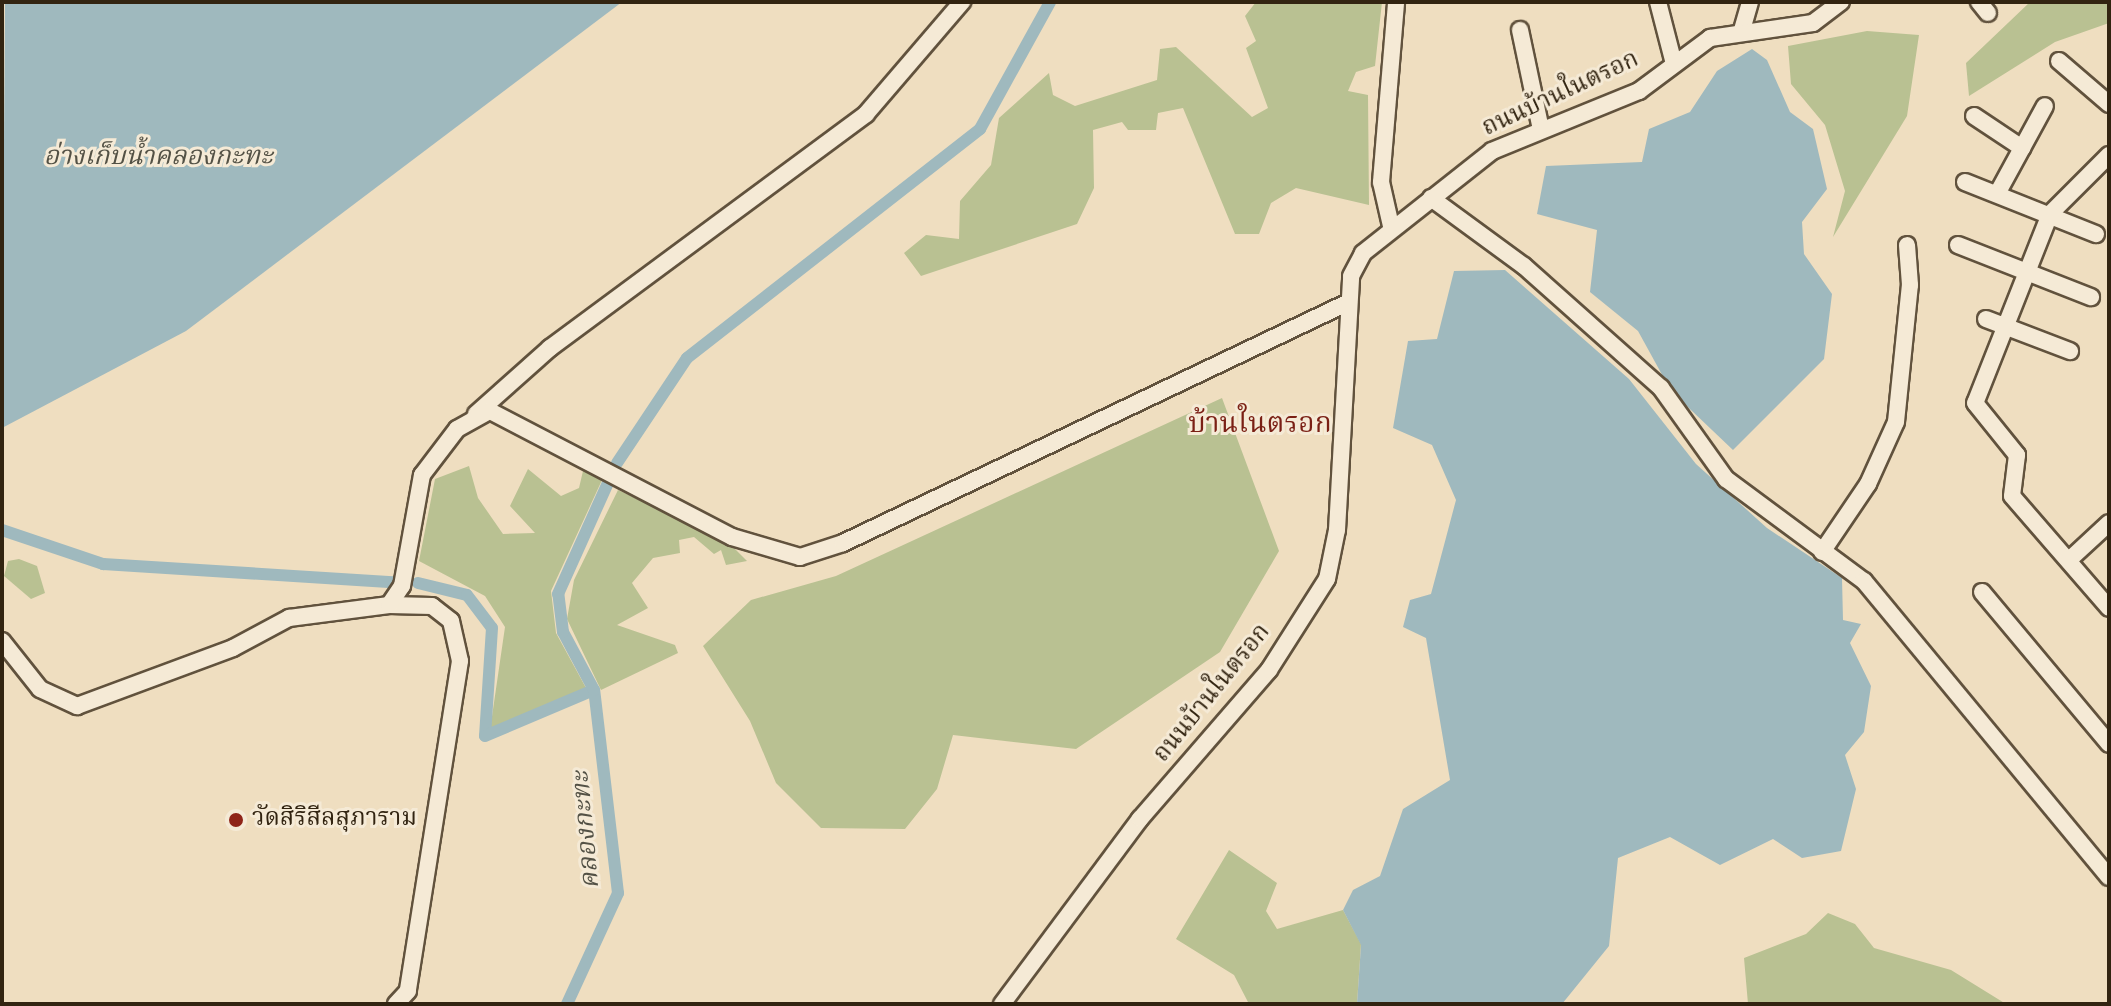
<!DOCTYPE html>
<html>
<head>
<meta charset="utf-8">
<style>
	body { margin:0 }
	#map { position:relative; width:2111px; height:1006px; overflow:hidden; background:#efdec0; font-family:"Sorts Mill Goudy","Noto Serif Thai",serif }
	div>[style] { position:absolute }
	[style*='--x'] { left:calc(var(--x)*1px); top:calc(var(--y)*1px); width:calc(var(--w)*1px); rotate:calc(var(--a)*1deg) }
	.green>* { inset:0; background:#b9c192 }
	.water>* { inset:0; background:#9fb9be }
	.canal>* { height:12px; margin:-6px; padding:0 6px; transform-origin:6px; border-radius:6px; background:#9fb9be }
	.roads { filter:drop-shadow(2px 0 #61523d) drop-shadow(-2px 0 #61523d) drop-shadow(0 2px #61523d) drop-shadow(0 -2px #61523d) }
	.minor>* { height:16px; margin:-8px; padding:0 8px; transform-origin:8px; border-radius:8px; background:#f5ead6 }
	.dots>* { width:22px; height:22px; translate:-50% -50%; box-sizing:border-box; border:4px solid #f5ead6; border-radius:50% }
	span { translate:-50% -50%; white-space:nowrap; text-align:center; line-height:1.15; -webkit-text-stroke:6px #f5ead6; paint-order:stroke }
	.street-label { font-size:24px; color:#322411 }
	.poi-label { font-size:24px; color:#322411 }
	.left { translate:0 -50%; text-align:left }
	.water-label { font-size:26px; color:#535145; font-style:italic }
	.quarter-label { font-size:28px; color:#7a1f14 }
	.frame { position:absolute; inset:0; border:4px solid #322411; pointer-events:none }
</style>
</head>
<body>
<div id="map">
	<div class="green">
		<div style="clip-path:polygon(1256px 2px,1382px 2px,1375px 66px,1356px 72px,1348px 91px,1368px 95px,1369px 205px,1296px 188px,1271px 203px,1259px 234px,1235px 234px,1183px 108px,1158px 113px,1156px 130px,1128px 130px,1122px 122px,1093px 130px,1094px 188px,1077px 224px,921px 276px,904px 253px,926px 235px,959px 239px,960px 201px,991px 165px,999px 118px,1049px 73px,1053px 95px,1075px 106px,1157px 80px,1160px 49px,1176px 47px,1252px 117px,1268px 108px,1246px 48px,1256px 41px,1245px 16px)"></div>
		<div style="clip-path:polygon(2030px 2px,2109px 2px,2109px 23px,2055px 42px,1969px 96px,1966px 63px)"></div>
		<div style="clip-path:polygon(1867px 31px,1919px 35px,1907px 116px,1833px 237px,1845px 191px,1825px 125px,1791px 84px,1788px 46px)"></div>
		<div style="clip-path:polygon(1222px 398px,1279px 551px,1220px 652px,1076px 749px,953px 735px,937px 789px,905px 829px,821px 828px,776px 783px,750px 721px,703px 646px,751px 600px,836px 576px)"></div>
		<div style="clip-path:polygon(469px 466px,478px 498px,503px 534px,535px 533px,510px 506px,528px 469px,561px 496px,579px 488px,583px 471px,602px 480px,551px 591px,556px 633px,586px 688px,497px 730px,490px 730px,505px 627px,485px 596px,419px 561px,435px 479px)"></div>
		<div style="clip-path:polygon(618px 490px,727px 541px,747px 561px,726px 565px,721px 550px,714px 554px,694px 537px,679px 540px,680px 553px,653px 558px,632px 583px,648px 608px,617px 625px,675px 645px,678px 653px,601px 690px,567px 619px,574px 580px)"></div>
		<div style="clip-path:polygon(19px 559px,37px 566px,45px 593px,31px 599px,4px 576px,8px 561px)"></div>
		<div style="clip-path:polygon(1229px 850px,1277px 883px,1266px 911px,1277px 929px,1343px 910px,1361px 944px,1357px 1004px,1249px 1004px,1234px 975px,1176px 939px)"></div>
		<div style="clip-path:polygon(1828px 913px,1855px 924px,1874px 948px,1951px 970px,2006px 1004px,1748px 1004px,1744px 958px,1806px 934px)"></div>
	</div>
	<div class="water">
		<div style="clip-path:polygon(5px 2px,622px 2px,186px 331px,2px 428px)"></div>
		<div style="clip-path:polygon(1752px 49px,1767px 60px,1790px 112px,1813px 129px,1827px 189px,1802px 222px,1804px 254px,1832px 294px,1824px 359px,1733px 450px,1671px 391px,1638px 331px,1590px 292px,1597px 230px,1537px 214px,1546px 166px,1642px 162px,1649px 129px,1690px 112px,1717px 71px)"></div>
		<div style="clip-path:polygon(1505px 270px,1629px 379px,1696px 464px,1767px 528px,1842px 578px,1843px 620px,1861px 624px,1850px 643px,1871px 686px,1864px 732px,1845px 755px,1856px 789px,1841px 851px,1802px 858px,1773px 839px,1720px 865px,1670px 837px,1618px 858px,1609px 946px,1562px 1004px,1357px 1004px,1361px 945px,1343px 910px,1353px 890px,1380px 876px,1403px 809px,1450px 780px,1426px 638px,1403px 627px,1410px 600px,1431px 594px,1456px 500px,1432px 445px,1393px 428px,1408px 341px,1437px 339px,1454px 271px)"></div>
	</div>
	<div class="canal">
		<div style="--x:617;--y:463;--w:126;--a:-56.3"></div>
		<div style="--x:687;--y:358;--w:372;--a:-38"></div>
		<div style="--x:980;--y:129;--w:145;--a:-61.1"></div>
		<div style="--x:2;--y:530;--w:107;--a:18.6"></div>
		<div style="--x:103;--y:564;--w:290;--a:3.6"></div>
		<div style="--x:418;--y:583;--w:50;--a:13.8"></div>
		<div style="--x:467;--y:595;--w:41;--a:52.9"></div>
		<div style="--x:492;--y:628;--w:108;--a:93.7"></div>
		<div style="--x:485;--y:736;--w:118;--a:-22.9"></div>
		<div style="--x:567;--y:1004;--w:122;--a:-65.3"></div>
		<div style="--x:618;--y:893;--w:204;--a:-96.7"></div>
		<div style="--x:594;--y:690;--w:66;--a:-118.1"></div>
		<div style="--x:563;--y:632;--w:38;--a:-97"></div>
		<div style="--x:558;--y:594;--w:122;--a:-65.8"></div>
	</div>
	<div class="roads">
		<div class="minor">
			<div style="--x:1658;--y:2;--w:64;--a:75.5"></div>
			<div style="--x:1979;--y:2;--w:14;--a:51"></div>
			<div style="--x:1520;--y:30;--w:102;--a:78.1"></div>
			<div style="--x:1742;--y:30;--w:29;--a:-74"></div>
			<div style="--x:2059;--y:61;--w:66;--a:40.7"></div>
			<div style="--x:1974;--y:116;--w:58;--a:33.7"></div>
			<div style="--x:2109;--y:155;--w:83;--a:135"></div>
			<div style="--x:2050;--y:214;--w:203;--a:111.6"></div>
			<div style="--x:1975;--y:403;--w:67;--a:51.1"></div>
			<div style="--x:2017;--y:455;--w:41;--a:97"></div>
			<div style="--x:2012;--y:496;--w:148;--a:49.1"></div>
			<div style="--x:1965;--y:182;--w:141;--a:21.7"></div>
			<div style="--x:1997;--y:194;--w:100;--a:-61.4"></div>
			<div style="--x:1431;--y:198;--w:115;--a:36.2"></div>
			<div style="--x:1524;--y:266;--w:183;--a:41.7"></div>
			<div style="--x:1661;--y:388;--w:112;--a:54.5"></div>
			<div style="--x:1726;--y:479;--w:172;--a:36.5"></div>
			<div style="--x:1864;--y:581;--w:384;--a:50.4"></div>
			<div style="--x:1391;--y:226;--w:45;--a:-102.8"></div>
			<div style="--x:1381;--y:182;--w:181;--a:-85.2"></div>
			<div style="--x:1958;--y:245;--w:143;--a:21.4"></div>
			<div style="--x:1986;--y:319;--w:90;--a:20.9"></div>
			<div style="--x:476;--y:414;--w:99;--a:-41.7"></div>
			<div style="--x:550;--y:348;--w:393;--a:-36.5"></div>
			<div style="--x:866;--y:114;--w:148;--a:-49.4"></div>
			<div style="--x:1822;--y:552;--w:82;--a:-55.9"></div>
			<div style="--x:1868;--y:484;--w:68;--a:-65.7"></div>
			<div style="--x:1896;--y:422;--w:138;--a:-84.2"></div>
			<div style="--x:1910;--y:285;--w:40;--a:-94.3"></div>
			<div style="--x:2069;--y:560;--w:54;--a:-42.8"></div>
			<div style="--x:1982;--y:592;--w:198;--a:50.1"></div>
			<div style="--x:389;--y:605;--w:43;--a:1.3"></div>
			<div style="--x:432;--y:606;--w:24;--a:38"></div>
			<div style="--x:451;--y:621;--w:41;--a:77.3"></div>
			<div style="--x:460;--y:661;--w:334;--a:99"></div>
			<div style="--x:408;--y:991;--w:18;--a:133"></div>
			<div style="--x:2;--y:641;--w:61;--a:51.6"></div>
			<div style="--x:40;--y:689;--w:41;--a:24.7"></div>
			<div style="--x:77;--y:706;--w:166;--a:-20.4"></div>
			<div style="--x:233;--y:648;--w:64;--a:-28.2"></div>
			<div style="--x:289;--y:618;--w:101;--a:-7.4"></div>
			<div style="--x:389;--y:605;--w:23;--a:-56"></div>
			<div style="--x:402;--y:586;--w:113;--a:-79.8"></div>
			<div style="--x:422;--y:475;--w:58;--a:-52.7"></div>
			<div style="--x:457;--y:429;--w:38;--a:-29"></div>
			<div style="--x:490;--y:411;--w:273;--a:27.5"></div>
			<div style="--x:732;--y:537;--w:71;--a:16.4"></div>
			<div style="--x:800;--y:557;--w:45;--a:-18"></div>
			<div style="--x:843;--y:543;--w:560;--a:-25.47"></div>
			<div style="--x:1002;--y:1004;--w:231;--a:-53.3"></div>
			<div style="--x:1140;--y:819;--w:197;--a:-49.1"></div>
			<div style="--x:1269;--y:670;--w:108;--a:-57.5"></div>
			<div style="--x:1327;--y:579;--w:50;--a:-78.5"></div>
			<div style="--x:1337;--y:530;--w:254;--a:-86.8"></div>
			<div style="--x:1351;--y:276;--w:26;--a:-62"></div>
			<div style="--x:1363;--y:253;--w:164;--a:-38.3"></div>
			<div style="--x:1492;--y:151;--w:159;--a:-22.2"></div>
			<div style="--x:1639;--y:91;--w:89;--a:-36.7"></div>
			<div style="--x:1710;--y:38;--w:104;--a:-8.3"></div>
			<div style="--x:1813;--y:23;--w:35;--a:-37"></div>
		</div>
	</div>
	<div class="dots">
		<div style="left:236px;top:820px;background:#8f2418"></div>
	</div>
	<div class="street-label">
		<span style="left:1561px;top:95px;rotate:-25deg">ถนนบ้านในตรอก</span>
		<span style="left:1213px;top:694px;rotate:-51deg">ถนนบ้านในตรอก</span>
	</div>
	<div class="poi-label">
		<span class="left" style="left:252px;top:820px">วัดสิริสีลสุภาราม</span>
	</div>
	<div class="water-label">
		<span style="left:158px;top:158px">อ่างเก็บน้ำคลองกะทะ</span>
		<span style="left:587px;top:830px;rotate:-95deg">คลองกะทะ</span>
	</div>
	<div class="quarter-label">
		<span style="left:1260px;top:425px">บ้านในตรอก</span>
	</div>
	<div class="frame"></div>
</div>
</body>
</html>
